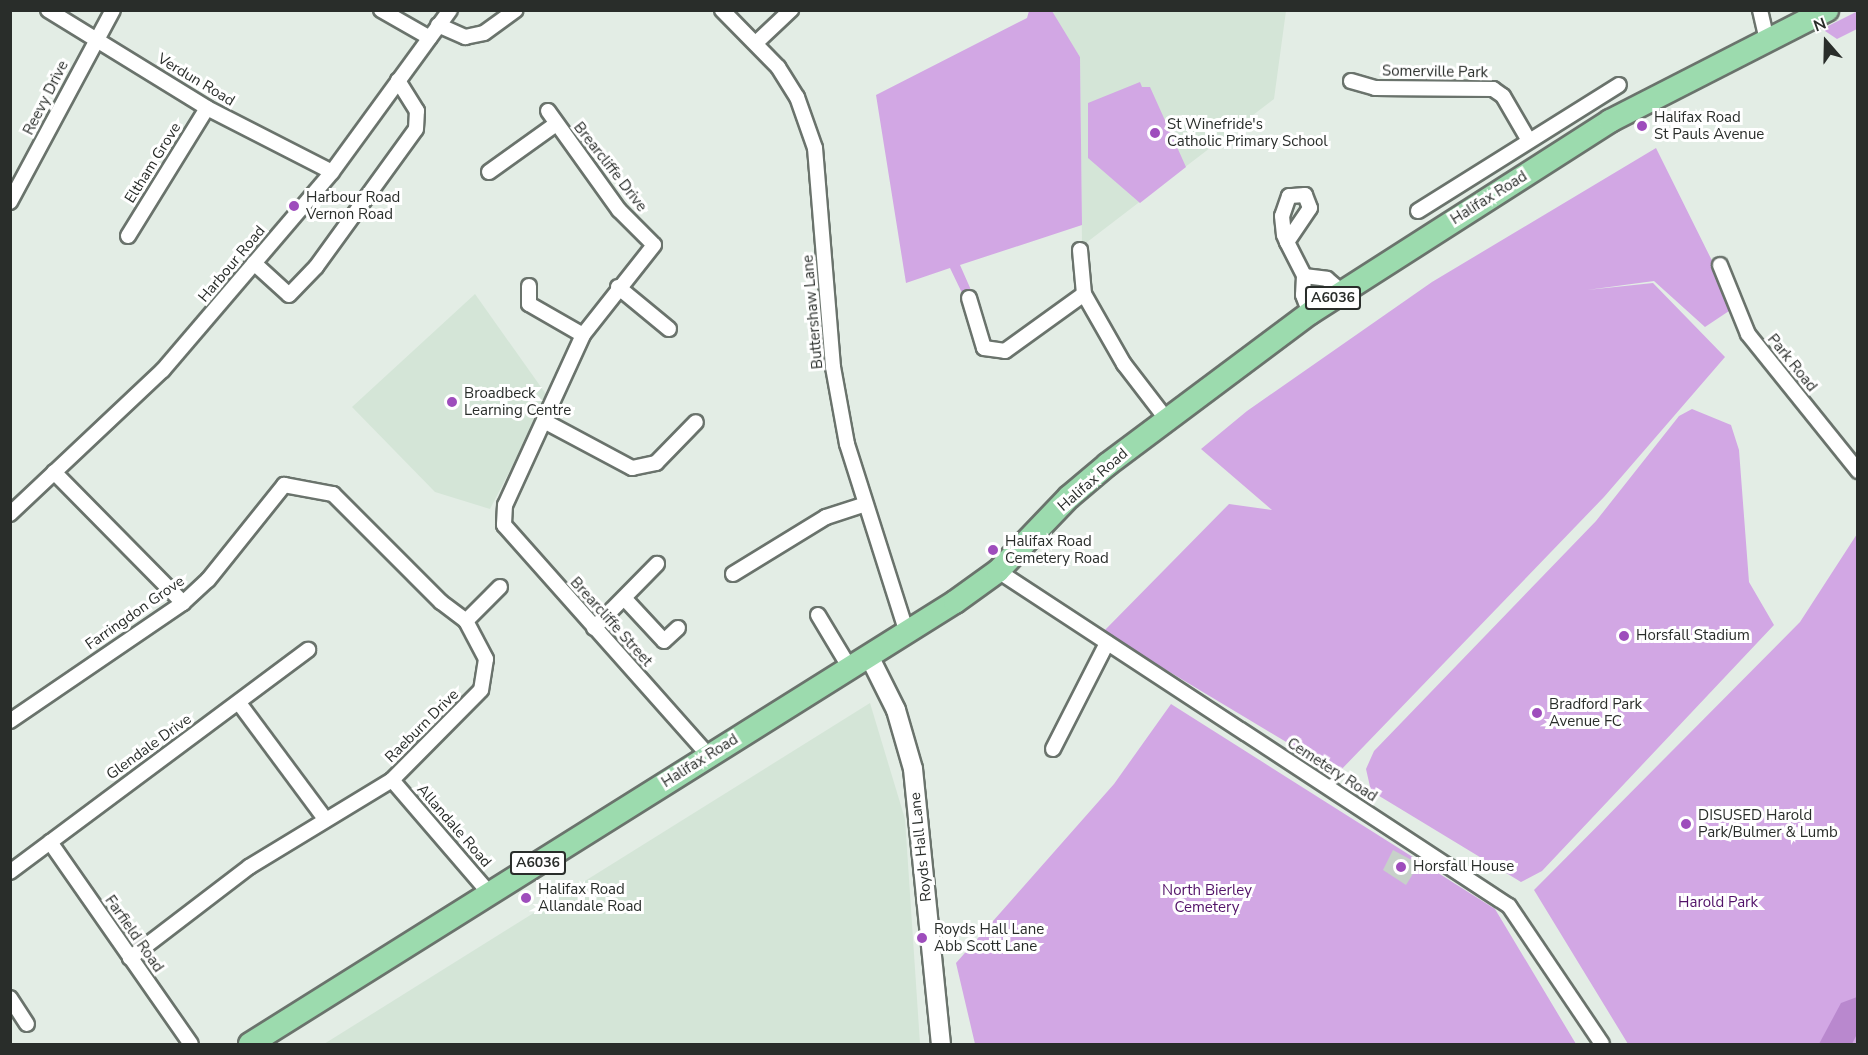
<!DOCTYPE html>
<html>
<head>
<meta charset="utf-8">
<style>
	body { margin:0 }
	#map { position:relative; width:1868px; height:1055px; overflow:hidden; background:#e3ede5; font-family:"Nunito Sans",sans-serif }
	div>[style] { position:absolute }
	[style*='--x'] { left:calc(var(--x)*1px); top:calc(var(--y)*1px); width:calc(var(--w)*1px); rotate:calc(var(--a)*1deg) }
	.built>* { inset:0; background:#d4e5d7 }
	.green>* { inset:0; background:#d2a7e4 }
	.water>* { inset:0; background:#b988ce }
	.building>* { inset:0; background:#c7d1c9 }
	.roads { filter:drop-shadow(2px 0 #6a736c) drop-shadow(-2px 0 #6a736c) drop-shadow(0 2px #6a736c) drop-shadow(0 -2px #6a736c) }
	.minor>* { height:14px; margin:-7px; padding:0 7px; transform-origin:7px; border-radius:7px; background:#fff }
	.tertiary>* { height:18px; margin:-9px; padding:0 9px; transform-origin:9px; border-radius:9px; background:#fff }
	.trunk>* { height:22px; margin:-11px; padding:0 11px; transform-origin:11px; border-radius:11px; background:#9cdbae }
	.dots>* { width:16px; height:16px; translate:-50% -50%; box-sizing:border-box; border:3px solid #fff; border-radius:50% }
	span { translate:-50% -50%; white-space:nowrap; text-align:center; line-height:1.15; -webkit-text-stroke:6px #fff; paint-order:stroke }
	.shield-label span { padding:2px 4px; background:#fff; border:2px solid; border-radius:4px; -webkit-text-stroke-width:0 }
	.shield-label { font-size:14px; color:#292d2a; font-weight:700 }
	.street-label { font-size:15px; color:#292d2a }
	.poi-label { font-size:15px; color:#292d2a }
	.left { translate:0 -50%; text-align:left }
	.park-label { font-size:15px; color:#521268 }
	.frame { position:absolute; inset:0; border:12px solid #292d2a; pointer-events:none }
	.north { position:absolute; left:1796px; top:12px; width:60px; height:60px; -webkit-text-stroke:4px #fff; paint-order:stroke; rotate:340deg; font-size:16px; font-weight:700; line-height:24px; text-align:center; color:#292d2a }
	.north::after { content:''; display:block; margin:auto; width:21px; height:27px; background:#292d2a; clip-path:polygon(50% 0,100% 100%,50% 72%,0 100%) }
</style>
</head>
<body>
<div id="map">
	<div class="built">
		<div style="clip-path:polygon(1050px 11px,1286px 11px,1274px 99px,1082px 246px,1080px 57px)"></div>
		<div style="clip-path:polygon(475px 294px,548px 397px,490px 509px,435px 492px,352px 407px)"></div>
		<div style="clip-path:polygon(870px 703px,905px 819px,920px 1044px,324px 1044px)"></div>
	</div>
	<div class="green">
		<div style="clip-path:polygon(1029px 11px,1052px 11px,1080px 57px,1082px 225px,960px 265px,971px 290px,962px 293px,950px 268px,906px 283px,876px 95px,1027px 18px)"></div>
		<div style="clip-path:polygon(1858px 11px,1857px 29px,1837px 39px,1822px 29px)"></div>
		<div style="clip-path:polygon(1140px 82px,1142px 87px,1150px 87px,1186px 167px,1140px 203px,1088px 158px,1088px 103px)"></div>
		<div style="clip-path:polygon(1656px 148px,1735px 307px,1705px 327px,1654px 281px,1587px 290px,1653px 283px,1725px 357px,1604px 497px,1338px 773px,1103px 632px,1229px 504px,1272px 510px,1201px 449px,1247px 411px,1432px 282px)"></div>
		<div style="clip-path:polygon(1692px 409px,1731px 425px,1739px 450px,1749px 582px,1774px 625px,1542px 871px,1521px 882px,1371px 791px,1366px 769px,1374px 751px,1596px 521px,1679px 416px)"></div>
		<div style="clip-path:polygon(1857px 534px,1857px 1044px,1628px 1044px,1534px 890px,1800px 622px)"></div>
		<div style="clip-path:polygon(1171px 704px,1495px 909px,1576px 1044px,975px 1044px,956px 963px,1114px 784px)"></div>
	</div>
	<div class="water">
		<div style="clip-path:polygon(1857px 997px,1857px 1034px,1852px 1044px,1819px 1044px,1841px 1003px)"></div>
	</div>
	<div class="building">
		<div style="clip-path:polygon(1393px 850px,1419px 864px,1406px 885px,1383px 870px)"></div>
	</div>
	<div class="roads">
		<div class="minor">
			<div style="--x:48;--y:10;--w:187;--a:31.6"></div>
			<div style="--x:207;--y:108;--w:140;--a:27.1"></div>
			<div style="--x:381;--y:10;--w:56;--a:29.7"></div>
			<div style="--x:722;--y:10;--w:80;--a:45.5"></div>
			<div style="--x:778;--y:67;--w:36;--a:58"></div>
			<div style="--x:797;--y:97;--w:54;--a:70.6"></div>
			<div style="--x:815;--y:148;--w:220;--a:85.3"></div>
			<div style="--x:833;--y:367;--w:78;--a:79.7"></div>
			<div style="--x:847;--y:444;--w:198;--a:72.4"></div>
			<div style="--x:1760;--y:10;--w:32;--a:77"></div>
			<div style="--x:438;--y:25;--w:30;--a:24"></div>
			<div style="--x:465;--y:37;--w:19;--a:-12"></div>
			<div style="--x:484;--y:33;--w:39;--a:-36"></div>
			<div style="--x:757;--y:42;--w:47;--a:-43.3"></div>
			<div style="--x:1351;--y:81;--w:25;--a:16"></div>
			<div style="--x:1375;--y:88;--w:118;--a:0.5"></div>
			<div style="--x:1493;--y:89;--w:12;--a:35"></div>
			<div style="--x:1503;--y:96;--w:50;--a:59.8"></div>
			<div style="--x:548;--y:111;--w:122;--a:54.4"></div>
			<div style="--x:619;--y:210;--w:49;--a:45"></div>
			<div style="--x:654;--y:245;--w:115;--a:128.3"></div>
			<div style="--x:583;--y:335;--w:187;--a:114.6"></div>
			<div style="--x:505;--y:505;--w:20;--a:93"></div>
			<div style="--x:504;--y:525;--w:307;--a:48.4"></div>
			<div style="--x:489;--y:172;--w:82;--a:-35.6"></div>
			<div style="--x:10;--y:202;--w:218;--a:-61.8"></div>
			<div style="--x:1418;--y:211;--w:237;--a:-32.1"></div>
			<div style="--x:128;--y:236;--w:150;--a:-58.3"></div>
			<div style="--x:1287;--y:242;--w:41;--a:-55.9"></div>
			<div style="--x:1310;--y:208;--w:14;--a:-111"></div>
			<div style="--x:1305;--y:195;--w:16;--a:176"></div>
			<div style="--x:1289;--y:196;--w:21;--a:109"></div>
			<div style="--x:1282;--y:216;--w:19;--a:84"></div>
			<div style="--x:1284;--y:235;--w:8;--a:67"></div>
			<div style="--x:1287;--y:242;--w:38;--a:63"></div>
			<div style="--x:1304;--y:276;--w:19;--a:93"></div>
			<div style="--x:1303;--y:295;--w:19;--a:69"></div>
			<div style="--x:1080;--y:250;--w:44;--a:84.8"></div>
			<div style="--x:1084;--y:294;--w:81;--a:60.3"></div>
			<div style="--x:1124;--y:364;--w:71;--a:52.5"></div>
			<div style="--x:254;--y:263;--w:47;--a:42.4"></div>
			<div style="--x:289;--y:295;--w:39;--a:-46"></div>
			<div style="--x:316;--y:267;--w:170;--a:-54.1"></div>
			<div style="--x:416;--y:129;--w:18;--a:-87"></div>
			<div style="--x:417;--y:111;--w:36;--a:-122"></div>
			<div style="--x:1720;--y:265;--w:74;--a:67.9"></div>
			<div style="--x:1748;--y:334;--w:176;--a:51.2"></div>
			<div style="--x:1304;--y:276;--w:23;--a:7"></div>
			<div style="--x:1327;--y:279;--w:20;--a:41"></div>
			<div style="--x:529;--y:286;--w:18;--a:90"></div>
			<div style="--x:529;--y:304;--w:62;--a:29.9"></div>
			<div style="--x:618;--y:287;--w:66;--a:39.5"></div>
			<div style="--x:969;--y:298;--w:52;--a:73.3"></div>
			<div style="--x:984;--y:348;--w:21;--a:8"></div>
			<div style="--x:1005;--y:351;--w:97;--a:-35.8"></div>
			<div style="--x:544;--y:421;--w:100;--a:28.1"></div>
			<div style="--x:632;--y:468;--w:25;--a:-12"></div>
			<div style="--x:656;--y:463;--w:57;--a:-45.7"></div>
			<div style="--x:54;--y:472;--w:184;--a:45.4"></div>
			<div style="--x:10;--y:514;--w:210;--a:-43.3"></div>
			<div style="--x:163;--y:370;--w:260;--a:-49.5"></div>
			<div style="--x:332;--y:172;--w:200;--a:-53.9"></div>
			<div style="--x:998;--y:571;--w:611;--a:33.25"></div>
			<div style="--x:1509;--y:906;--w:166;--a:56"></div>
			<div style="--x:733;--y:574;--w:109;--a:-31.5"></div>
			<div style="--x:826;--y:517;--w:40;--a:-18"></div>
			<div style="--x:625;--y:599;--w:57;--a:47.1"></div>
			<div style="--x:664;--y:641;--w:19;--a:-43"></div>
			<div style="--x:818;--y:615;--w:64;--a:59"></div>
			<div style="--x:466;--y:621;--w:48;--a:-45"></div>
			<div style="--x:594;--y:628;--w:90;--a:-45.5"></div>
			<div style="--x:239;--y:703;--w:144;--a:53.4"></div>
			<div style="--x:10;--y:721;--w:209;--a:-34.3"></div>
			<div style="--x:183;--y:603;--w:34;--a:-43"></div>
			<div style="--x:208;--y:580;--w:122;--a:-51.3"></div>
			<div style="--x:284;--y:485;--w:50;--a:10.4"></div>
			<div style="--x:333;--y:494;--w:153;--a:45"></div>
			<div style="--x:441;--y:602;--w:31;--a:37"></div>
			<div style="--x:466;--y:621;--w:43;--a:62.2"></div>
			<div style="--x:486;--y:659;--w:31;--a:99"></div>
			<div style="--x:481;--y:690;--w:127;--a:134.7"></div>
			<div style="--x:392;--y:780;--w:167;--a:148.7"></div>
			<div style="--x:249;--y:867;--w:150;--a:142.6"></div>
			<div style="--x:1053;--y:749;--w:119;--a:-63"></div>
			<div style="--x:392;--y:780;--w:150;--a:49.3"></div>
			<div style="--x:50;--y:842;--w:246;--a:55.1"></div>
			<div style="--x:10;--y:872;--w:372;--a:-36.7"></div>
			<div style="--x:10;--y:998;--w:31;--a:57"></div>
		</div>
		<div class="tertiary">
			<div style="--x:870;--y:658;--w:58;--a:63.4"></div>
			<div style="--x:896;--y:710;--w:61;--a:73.9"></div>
			<div style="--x:913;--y:769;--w:276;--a:84.2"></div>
		</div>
		<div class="trunk">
			<div style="--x:250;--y:1044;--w:832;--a:-32.09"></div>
			<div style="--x:955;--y:602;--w:53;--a:-35.8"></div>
			<div style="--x:998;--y:571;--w:103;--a:-46.2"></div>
			<div style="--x:1069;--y:497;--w:51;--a:-40.2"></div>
			<div style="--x:1108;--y:464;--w:252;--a:-36.8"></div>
			<div style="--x:1310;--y:313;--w:356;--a:-32.6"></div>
			<div style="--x:1610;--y:121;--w:244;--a:-27.1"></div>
		</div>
	</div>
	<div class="dots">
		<div style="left:1642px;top:126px;background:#9e4dbc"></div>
		<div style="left:1155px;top:133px;background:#9e4dbc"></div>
		<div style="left:294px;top:206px;background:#9e4dbc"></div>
		<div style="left:452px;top:402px;background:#9e4dbc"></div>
		<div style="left:993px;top:550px;background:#9e4dbc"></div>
		<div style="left:1624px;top:636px;background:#9e4dbc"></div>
		<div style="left:1537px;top:713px;background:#9e4dbc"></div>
		<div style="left:1686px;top:824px;background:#9e4dbc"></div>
		<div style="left:1401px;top:867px;background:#9e4dbc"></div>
		<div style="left:526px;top:898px;background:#9e4dbc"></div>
		<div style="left:922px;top:938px;background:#9e4dbc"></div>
	</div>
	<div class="shield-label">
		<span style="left:1333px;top:298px">A6036</span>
		<span style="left:538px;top:863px">A6036</span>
	</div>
	<div class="street-label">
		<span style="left:1435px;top:72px;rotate:1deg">Somerville Park</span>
		<span style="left:196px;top:80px;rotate:31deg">Verdun Road</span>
		<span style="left:46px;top:98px;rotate:-63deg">Reevy Drive</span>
		<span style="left:153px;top:163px;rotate:-58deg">Eltham Grove</span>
		<span style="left:610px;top:167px;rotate:52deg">Brearcliffe Drive</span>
		<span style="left:1489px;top:198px;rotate:-32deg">Halifax Road</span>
		<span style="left:232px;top:264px;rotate:-50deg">Harbour Road</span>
		<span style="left:813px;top:312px;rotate:-95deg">Buttershaw Lane</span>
		<span style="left:1792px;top:363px;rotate:51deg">Park Road</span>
		<span style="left:1093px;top:480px;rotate:-41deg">Halifax Road</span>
		<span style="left:135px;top:613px;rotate:-35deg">Farringdon Grove</span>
		<span style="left:611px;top:622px;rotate:48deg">Brearcliffe Street</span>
		<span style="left:422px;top:726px;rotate:-45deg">Raeburn Drive</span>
		<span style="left:149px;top:747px;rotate:-36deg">Glendale Drive</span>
		<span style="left:700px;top:761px;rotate:-32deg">Halifax Road</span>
		<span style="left:1332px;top:770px;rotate:33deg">Cemetery Road</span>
		<span style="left:454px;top:826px;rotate:49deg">Allandale Road</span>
		<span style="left:921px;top:847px;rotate:-96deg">Royds Hall Lane</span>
		<span style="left:134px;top:934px;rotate:55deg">Farfield Road</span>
	</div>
	<div class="poi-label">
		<span class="left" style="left:1654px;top:126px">Halifax Road<br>St Pauls Avenue</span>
		<span class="left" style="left:1167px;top:133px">St Winefride's<br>Catholic Primary School</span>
		<span class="left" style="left:306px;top:206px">Harbour Road<br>Vernon Road</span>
		<span class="left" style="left:464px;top:402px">Broadbeck<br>Learning Centre</span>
		<span class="left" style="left:1005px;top:550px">Halifax Road<br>Cemetery Road</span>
		<span class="left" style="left:1636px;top:636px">Horsfall Stadium</span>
		<span class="left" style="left:1549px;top:713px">Bradford Park<br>Avenue FC</span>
		<span class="left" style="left:1698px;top:824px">DISUSED Harold<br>Park/Bulmer &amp; Lumb</span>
		<span class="left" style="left:1413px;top:867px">Horsfall House</span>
		<span class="left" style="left:538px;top:898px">Halifax Road<br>Allandale Road</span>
		<span class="left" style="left:934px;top:938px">Royds Hall Lane<br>Abb Scott Lane</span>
	</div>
	<div class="park-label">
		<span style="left:1207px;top:899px">North Bierley<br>Cemetery</span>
		<span style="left:1718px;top:903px">Harold Park</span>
	</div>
	<div class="frame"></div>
	<div class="north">N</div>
</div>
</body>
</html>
